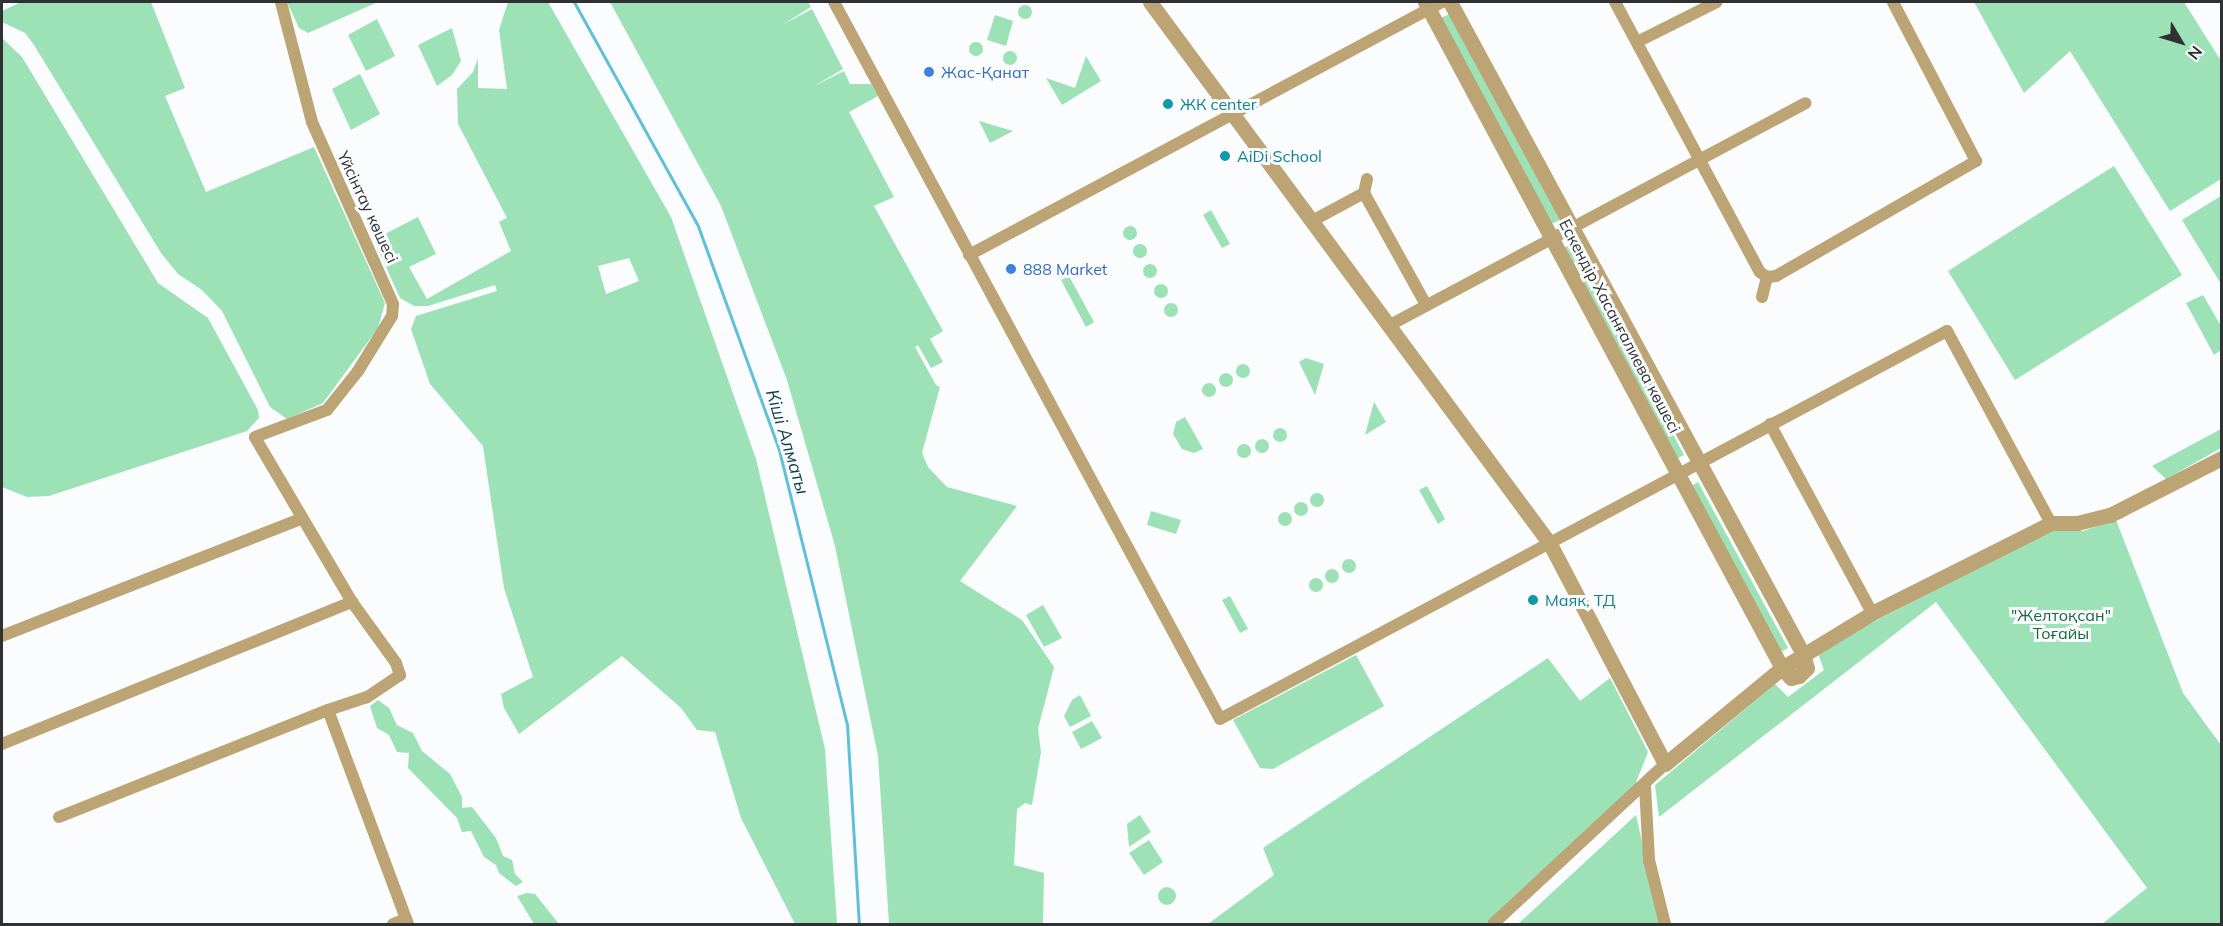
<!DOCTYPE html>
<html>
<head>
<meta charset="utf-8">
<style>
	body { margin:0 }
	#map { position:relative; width:2223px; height:926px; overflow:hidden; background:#fafcfe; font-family:Mulish,sans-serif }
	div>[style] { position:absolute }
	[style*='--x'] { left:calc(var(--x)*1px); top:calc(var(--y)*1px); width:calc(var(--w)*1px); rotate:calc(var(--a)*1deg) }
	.green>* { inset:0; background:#9ce2b6 }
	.round { border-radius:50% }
	.stream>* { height:3px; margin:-1.5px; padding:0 1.5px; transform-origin:1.5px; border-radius:1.5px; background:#60bfd9 }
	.minor>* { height:12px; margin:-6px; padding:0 6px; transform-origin:6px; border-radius:6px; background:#bca474 }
	.tertiary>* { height:15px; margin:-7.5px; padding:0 7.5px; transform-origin:7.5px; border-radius:7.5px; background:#bca474 }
	.dots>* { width:16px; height:16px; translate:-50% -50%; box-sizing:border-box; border:3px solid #fafcfe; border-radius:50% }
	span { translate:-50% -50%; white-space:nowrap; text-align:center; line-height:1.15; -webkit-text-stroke:6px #fafcfe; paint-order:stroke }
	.shop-label { font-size:16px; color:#366cbe }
	.left { translate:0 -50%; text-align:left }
	.culture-label { font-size:16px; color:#0d838f }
	.street-label { font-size:16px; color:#2f3133 }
	.park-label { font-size:16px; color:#16683f }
	.water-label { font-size:18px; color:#113d48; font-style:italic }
	.frame { position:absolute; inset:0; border:3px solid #2f3133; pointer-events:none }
	.north { position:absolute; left:2151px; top:12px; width:60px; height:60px; -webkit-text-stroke:4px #fafcfe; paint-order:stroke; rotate:128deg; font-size:16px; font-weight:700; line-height:24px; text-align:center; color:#2f3133 }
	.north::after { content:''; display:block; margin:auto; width:21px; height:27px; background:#2f3133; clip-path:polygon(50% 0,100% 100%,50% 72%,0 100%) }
</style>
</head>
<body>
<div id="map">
	<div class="green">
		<div style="clip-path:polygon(21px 2px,151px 2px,185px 88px,165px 96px,206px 192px,314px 147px,385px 303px,378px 328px,323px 403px,287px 419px,270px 407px,222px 311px,202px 290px,178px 274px,161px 253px,34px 45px,25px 33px,2px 22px,2px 11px)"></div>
		<div style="clip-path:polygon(287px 2px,378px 2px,308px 33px,299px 28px)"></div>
		<div style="clip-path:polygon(evenodd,508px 2px,548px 2px,671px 217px,756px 459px,825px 749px,837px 924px,795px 924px,741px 818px,715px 732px,697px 730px,681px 708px,622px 656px,519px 734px,504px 708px,501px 694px,533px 677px,504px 588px,483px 446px,430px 384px,411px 329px,416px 316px,497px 291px,495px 285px,428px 306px,414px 306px,400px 298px,376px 245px,379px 237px,418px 217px,436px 254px,409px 267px,427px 299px,511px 251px,499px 222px,507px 218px,458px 124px,457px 89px,473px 72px,478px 58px,478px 88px,507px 89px,499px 30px,508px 2px,629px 258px,639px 281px,606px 294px,598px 266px,629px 258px)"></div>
		<div style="clip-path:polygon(610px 2px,808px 2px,811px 7px,782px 25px,812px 9px,843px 69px,814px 86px,844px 71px,850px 84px,871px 84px,878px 96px,849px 112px,894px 197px,874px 206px,943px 331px,930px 339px,943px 362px,931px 368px,918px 345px,915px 347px,936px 385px,940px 387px,922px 453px,928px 467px,947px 487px,1017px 506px,960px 581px,1022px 620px,1054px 667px,1038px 729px,1041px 752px,1032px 805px,1025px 803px,1017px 809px,1014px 865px,1044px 873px,1043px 924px,889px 924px,878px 756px,835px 546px,787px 380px,721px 206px)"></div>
		<div style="clip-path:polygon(1974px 2px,2184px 2px,2221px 61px,2221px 179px,2170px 211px,2070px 51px,2024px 93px)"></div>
		<div class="round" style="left:1018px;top:5px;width:14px;height:14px"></div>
		<div style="clip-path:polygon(1449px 14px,1560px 220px,1551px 224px,1441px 18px)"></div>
		<div style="clip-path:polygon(995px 15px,1013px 21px,1006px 46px,987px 40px)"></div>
		<div style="clip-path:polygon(377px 19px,395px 56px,366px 71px,348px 35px)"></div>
		<div style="clip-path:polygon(452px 28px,461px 61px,452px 75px,437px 86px,418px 45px)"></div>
		<div style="clip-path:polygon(2px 38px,22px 57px,158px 283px,208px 318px,258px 410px,259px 418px,247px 431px,49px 496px,27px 497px,2px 487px)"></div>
		<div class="round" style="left:969px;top:42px;width:14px;height:14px"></div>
		<div class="round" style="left:1003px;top:51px;width:14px;height:14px"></div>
		<div style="clip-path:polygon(1086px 56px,1101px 81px,1062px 105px,1046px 78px,1075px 88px)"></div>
		<div style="clip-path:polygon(360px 74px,380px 114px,351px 130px,332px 89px)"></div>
		<div style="clip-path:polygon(979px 121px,1013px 131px,990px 143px)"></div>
		<div style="clip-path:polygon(2114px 166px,2182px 275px,2015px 380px,1948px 271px)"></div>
		<div style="clip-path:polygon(2221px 196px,2221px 284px,2182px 220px)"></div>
		<div style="clip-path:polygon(1211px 210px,1230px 244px,1222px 248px,1203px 215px)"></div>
		<div class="round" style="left:1123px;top:226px;width:14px;height:14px"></div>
		<div class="round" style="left:1133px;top:244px;width:14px;height:14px"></div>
		<div style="clip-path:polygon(1572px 244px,1684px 455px,1676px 459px,1564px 248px)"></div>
		<div class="round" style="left:1143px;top:264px;width:14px;height:14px"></div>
		<div style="clip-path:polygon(1069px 276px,1094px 322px,1086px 327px,1061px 280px)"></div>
		<div class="round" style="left:1154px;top:284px;width:14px;height:14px"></div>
		<div style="clip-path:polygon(2203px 295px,2221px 326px,2221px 350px,2214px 355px,2186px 303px)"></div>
		<div class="round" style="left:1164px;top:303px;width:14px;height:14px"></div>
		<div style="clip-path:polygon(1306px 358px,1324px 364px,1315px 395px,1299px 362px)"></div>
		<div class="round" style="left:1236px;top:364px;width:14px;height:14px"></div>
		<div class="round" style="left:1219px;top:373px;width:14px;height:14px"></div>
		<div class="round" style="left:1202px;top:383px;width:14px;height:14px"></div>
		<div style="clip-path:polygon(1374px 402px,1386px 422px,1365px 435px)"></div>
		<div style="clip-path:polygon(1185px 417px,1203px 449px,1194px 453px,1182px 449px,1173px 434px,1176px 422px)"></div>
		<div class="round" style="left:1273px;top:428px;width:14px;height:14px"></div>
		<div style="clip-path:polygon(2221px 429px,2221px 448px,2166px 479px,2152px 466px)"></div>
		<div class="round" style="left:1255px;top:439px;width:14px;height:14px"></div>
		<div class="round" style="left:1237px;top:444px;width:14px;height:14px"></div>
		<div style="clip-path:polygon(1698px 482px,1788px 648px,1779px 653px,1691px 486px)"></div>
		<div style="clip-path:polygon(1427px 486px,1445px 519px,1438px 524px,1419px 490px)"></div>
		<div class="round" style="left:1310px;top:493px;width:14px;height:14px"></div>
		<div class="round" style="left:1294px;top:502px;width:14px;height:14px"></div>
		<div style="clip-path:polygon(1151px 511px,1181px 520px,1176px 534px,1147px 525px)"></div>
		<div class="round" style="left:1278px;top:512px;width:14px;height:14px"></div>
		<div style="clip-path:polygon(2116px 520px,2183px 693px,2221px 745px,2221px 924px,2102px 924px,2147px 888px,1936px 602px,1659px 817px,1655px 785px,1775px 684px,1788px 697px,1824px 670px,1817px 651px,2052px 530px,2083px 531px)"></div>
		<div class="round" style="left:1342px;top:559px;width:14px;height:14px"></div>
		<div class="round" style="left:1325px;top:569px;width:14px;height:14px"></div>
		<div class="round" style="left:1309px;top:578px;width:14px;height:14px"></div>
		<div style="clip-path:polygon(1230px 596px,1248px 629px,1240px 633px,1222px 600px)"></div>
		<div style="clip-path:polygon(1043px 605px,1062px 638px,1044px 647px,1026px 615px)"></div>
		<div style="clip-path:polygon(1356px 655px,1384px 706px,1273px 769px,1260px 768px,1233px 720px)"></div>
		<div style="clip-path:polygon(1548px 658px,1580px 701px,1610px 678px,1648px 752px,1635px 785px,1485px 924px,1208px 924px,1274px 875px,1263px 848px)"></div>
		<div style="clip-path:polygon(1080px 695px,1091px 716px,1070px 727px,1064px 716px,1072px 700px)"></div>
		<div style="clip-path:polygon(378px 700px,389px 708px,397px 725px,413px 733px,422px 751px,450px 774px,462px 797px,462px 808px,472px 807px,496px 838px,503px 856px,512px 860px,515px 874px,523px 882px,516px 886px,499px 873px,496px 865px,484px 857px,471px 831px,462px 832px,457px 818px,408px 768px,409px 753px,397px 752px,389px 735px,377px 728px,370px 706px)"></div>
		<div style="clip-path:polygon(1092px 721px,1102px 738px,1081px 749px,1072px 732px)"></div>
		<div style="clip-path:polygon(1140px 815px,1151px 832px,1129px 847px,1127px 824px)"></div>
		<div style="clip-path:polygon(1636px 815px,1660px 924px,1518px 924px)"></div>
		<div style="clip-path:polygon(1149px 840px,1163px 862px,1144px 875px,1129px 853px)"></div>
		<div class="round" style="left:1158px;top:887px;width:18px;height:18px"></div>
		<div style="clip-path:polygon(527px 893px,535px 894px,559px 924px,534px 924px,517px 896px)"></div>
	</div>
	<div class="stream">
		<div style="--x:574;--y:2;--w:256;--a:61"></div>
		<div style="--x:698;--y:226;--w:238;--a:70.1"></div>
		<div style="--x:779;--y:450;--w:282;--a:76.1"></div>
		<div style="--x:847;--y:724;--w:200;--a:86.6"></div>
	</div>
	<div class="minor">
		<div style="--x:834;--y:2;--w:814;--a:61.7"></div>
		<div style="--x:1220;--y:719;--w:824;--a:-28.09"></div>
		<div style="--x:1947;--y:331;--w:218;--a:61.6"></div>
		<div style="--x:1615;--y:2;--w:306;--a:61.8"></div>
		<div style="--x:1760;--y:272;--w:9;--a:36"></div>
		<div style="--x:1767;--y:277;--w:9;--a:-6"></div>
		<div style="--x:1776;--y:276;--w:231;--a:-29.9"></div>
		<div style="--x:1976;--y:161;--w:179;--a:-117.6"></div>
		<div style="--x:1637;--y:42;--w:89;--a:-26.6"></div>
		<div style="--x:1367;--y:179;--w:14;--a:102"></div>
		<div style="--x:1364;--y:193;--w:128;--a:61"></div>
		<div style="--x:1312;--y:221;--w:59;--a:-28.3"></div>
		<div style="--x:969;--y:255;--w:536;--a:-28.14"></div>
		<div style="--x:1762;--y:297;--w:21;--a:-76"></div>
		<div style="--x:1390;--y:325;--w:471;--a:-28.1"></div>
		<div style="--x:1770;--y:424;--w:215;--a:61.6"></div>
		<div style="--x:352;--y:602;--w:75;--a:54.2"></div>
		<div style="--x:396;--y:663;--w:13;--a:72"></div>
		<div style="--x:400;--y:675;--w:40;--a:146"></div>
		<div style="--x:367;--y:697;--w:41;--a:161.6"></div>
		<div style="--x:328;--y:710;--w:228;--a:69.5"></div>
		<div style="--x:2;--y:636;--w:321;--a:-21.4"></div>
		<div style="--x:2;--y:744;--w:378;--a:-22.1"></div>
		<div style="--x:352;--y:602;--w:191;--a:-120.5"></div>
		<div style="--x:255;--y:437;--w:77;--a:-20.6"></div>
		<div style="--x:327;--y:410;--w:50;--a:-51.5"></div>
		<div style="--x:358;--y:371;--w:65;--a:-58.3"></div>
		<div style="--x:392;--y:316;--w:12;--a:-85"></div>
		<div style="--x:393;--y:304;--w:199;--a:-114"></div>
		<div style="--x:312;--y:122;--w:124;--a:-104.5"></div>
		<div style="--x:1645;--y:786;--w:74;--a:86.9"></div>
		<div style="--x:1649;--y:860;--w:66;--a:76"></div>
		<div style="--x:59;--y:817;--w:289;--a:-21.7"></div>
		<div style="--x:393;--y:924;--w:14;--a:-21"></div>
		<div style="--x:1493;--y:924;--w:235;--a:-42.9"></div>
	</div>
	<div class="tertiary">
		<div style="--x:1150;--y:2;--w:674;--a:53.57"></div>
		<div style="--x:1550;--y:544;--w:248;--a:62.4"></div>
		<div style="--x:1665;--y:764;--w:151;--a:-39.4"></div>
		<div style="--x:1782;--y:668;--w:105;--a:-31.4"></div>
		<div style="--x:1872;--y:613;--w:200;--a:-26.7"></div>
		<div style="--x:2051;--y:523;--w:26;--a:0"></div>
		<div style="--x:2077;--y:523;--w:34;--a:-14"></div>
		<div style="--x:2110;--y:515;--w:126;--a:-27"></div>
		<div style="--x:1425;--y:2;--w:756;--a:61.81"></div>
		<div style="--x:1782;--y:668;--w:13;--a:48"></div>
		<div style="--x:1791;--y:678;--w:8;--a:-14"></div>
		<div style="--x:1799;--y:676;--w:11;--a:-45"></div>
		<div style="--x:1807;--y:668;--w:15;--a:-106"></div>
		<div style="--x:1803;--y:654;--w:741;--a:-118.43"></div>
	</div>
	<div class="dots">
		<div style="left:929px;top:72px;background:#3f7fe0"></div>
		<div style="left:1168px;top:104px;background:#0f9aa8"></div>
		<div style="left:1225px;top:156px;background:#0f9aa8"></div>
		<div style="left:1011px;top:269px;background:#3f7fe0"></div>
		<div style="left:1533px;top:600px;background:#0f9aa8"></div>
	</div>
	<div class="shop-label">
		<span class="left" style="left:941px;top:72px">Жас-Қанат</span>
		<span class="left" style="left:1023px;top:269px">888 Market</span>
	</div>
	<div class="culture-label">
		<span class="left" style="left:1180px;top:104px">ЖК center</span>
		<span class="left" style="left:1237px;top:156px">AiDi School</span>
		<span class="left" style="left:1545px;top:600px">Маяк, ТД</span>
	</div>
	<div class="street-label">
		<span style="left:368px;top:207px;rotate:65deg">Үйсінтау көшесі</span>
		<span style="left:1620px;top:326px;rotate:62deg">Ескендір Хасанғалиева көшесі</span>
	</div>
	<div class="park-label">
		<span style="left:2061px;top:624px">"Желтоқсан"<br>Тоғайы</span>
	</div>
	<div class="water-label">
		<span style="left:787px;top:442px;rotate:73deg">Кіші Алматы</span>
	</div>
	<div class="frame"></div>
	<div class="north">N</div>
</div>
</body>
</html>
